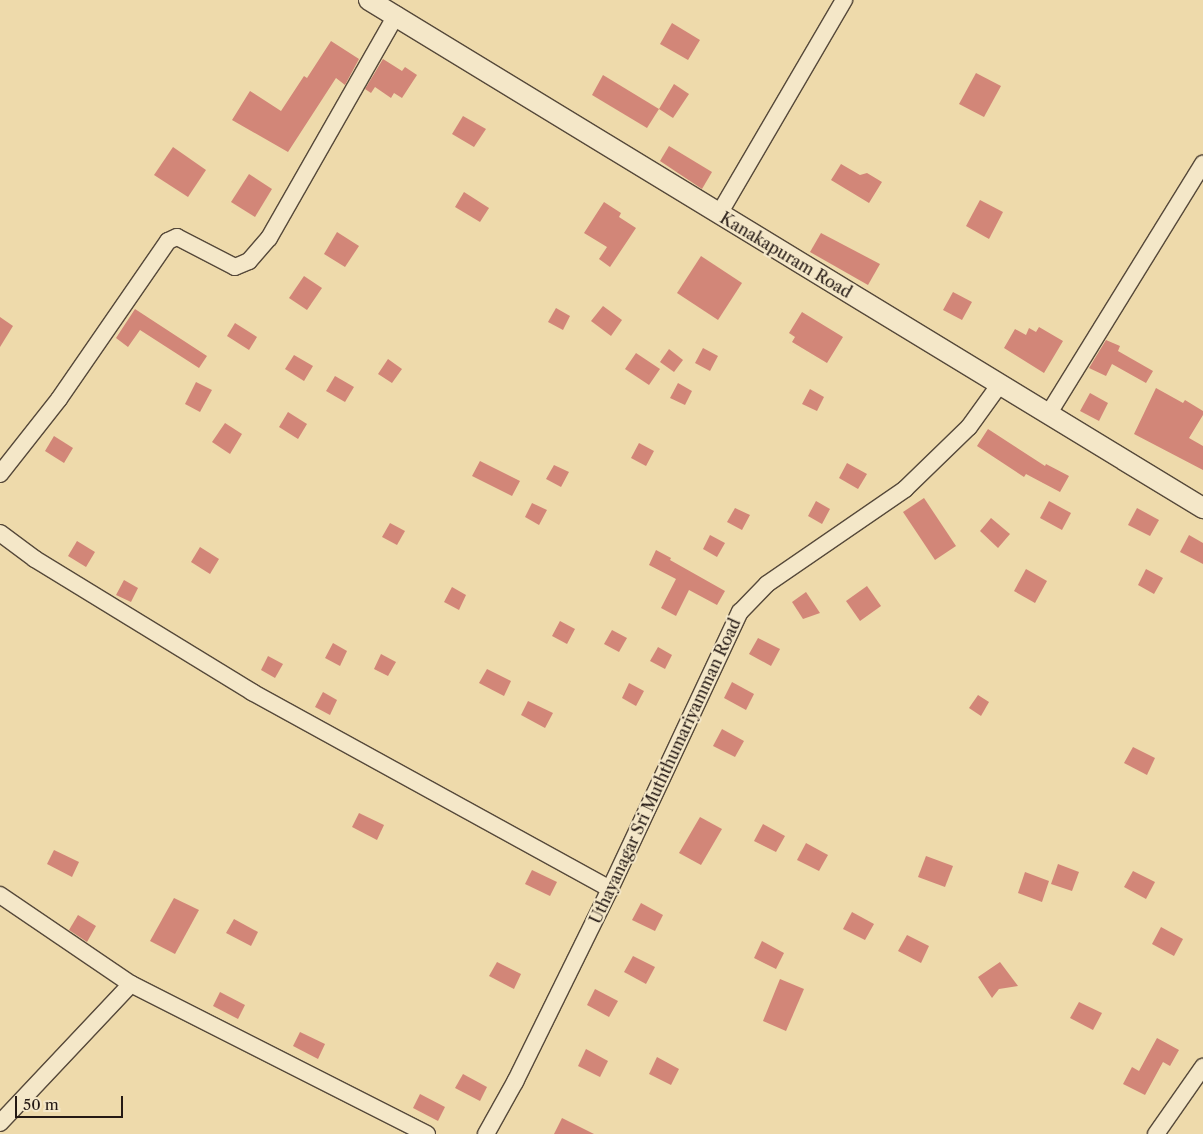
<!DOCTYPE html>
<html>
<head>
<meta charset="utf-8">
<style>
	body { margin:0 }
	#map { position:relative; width:1203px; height:1134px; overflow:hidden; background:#eedaab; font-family:"Libre Caslon Text",serif }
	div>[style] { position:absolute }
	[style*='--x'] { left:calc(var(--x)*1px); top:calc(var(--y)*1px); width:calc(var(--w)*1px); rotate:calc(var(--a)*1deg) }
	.building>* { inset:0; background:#d28678 }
	.roads { filter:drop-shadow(1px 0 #56493a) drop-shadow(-1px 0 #56493a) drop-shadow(0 1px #56493a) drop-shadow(0 -1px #56493a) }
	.minor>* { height:16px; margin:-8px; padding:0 8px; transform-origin:8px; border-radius:8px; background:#f4e7c8 }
	.tertiary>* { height:20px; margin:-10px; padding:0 10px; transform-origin:10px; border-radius:10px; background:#f4e7c8 }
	span { translate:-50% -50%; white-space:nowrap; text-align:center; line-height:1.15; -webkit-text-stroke:4px #f4e7c8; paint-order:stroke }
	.street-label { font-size:16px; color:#241914 }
	.scale { position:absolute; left:15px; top:1096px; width:108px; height:22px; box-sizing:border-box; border:2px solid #241914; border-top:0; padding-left:6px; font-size:15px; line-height:18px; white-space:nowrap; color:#241914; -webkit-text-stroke:4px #f4e7c8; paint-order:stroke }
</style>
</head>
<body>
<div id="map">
	<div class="building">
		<div style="clip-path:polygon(672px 23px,700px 40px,688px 60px,660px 44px)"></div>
		<div style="clip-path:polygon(331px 41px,359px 59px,345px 85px,336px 78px,288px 152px,232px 120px,250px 91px,281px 111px,304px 76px,307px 78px)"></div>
		<div style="clip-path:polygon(383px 59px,402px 71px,405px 67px,417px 75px,402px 98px,394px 93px,391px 98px,375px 87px,371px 93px,365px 89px)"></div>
		<div style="clip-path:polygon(976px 73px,1001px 86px,984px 117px,959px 104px)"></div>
		<div style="clip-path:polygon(603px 75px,659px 109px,647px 128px,592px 95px)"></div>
		<div style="clip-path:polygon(674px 84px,689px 94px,673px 118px,659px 109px)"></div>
		<div style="clip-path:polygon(463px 116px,486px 129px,474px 147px,452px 134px)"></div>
		<div style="clip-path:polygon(669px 146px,712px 172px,702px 189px,660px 161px)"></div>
		<div style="clip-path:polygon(173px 147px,206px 170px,188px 197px,154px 175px)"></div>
		<div style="clip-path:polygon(841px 164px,860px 175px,867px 173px,882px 182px,869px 203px,831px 180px)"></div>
		<div style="clip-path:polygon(249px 174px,272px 189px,255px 217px,231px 202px)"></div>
		<div style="clip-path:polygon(464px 192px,489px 208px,480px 222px,455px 207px)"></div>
		<div style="clip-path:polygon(980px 200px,1003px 212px,989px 239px,966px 226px)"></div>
		<div style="clip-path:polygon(604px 202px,621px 213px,619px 217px,636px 228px,610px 267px,599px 259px,607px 247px,584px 233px)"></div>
		<div style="clip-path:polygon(337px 232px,359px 246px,345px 267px,324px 254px)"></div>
		<div style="clip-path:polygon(821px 233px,880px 264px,868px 285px,810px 252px)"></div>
		<div style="clip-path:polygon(701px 256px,742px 283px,718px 320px,677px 293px)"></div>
		<div style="clip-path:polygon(304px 276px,322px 288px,307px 310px,289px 298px)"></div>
		<div style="clip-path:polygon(953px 292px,972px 302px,962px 320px,943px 310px)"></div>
		<div style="clip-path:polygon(603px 306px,622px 320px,611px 336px,591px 321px)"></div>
		<div style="clip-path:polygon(556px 308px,570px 316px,563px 330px,548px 322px)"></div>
		<div style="clip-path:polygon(135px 309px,207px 356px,199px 368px,140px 330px,128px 347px,116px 338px)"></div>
		<div style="clip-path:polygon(802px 312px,843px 337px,827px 363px,792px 342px,795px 337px,789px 333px)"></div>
		<div style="clip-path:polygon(0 317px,13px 326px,0 347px)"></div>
		<div style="clip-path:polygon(235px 323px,257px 337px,249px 350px,227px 336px)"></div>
		<div style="clip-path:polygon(1039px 327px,1063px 341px,1044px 373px,1004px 348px,1015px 329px,1026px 335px,1029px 328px,1036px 332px)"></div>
		<div style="clip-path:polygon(1106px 340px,1120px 346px,1118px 351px,1153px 371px,1146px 383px,1112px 364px,1106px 376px,1089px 368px)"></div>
		<div style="clip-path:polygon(703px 348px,718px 356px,710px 371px,695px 363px)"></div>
		<div style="clip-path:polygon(669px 349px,683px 360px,674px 372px,660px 362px)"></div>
		<div style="clip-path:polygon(636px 353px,660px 369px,649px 385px,625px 369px)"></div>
		<div style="clip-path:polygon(294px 355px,313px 366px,304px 381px,285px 369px)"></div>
		<div style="clip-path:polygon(388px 359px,402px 369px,392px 383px,378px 374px)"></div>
		<div style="clip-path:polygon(335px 376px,354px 387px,345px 402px,326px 391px)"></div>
		<div style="clip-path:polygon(196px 382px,212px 390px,200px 412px,185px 404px)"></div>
		<div style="clip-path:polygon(678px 383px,692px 391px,685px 405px,670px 398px)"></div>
		<div style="clip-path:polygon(1156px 388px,1183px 403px,1185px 400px,1203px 411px,1203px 415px,1189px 438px,1203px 446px,1203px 470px,1134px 434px)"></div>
		<div style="clip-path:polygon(810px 389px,824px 397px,817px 411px,802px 404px)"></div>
		<div style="clip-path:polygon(1090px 393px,1108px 403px,1099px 421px,1080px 411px)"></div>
		<div style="clip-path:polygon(288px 412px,307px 424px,298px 439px,279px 427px)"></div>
		<div style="clip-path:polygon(225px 423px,242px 434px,230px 454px,212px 442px)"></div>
		<div style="clip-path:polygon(988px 429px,1045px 466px,1046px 464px,1069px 476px,1060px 492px,1026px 474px,1024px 477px,977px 446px)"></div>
		<div style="clip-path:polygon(54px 436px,73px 448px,64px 463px,45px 451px)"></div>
		<div style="clip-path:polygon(639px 443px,654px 451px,646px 466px,631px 458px)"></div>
		<div style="clip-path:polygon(480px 461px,520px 481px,512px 496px,472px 476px)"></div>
		<div style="clip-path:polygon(847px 463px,867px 474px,858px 489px,839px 478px)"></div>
		<div style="clip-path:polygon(554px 465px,569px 472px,561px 487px,546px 479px)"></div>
		<div style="clip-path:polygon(924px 498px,956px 546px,935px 560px,903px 512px)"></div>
		<div style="clip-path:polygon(816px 501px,830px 509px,822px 524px,808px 516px)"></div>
		<div style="clip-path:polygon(1049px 501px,1071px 513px,1062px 530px,1040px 518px)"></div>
		<div style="clip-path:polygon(532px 503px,547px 510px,539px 525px,525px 517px)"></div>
		<div style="clip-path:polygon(735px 508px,750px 515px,742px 530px,727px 522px)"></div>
		<div style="clip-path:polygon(1137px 508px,1159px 520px,1150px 536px,1128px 525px)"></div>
		<div style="clip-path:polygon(991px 518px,1010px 534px,998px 548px,980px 531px)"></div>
		<div style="clip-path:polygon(390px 523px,405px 531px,397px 545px,382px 537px)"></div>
		<div style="clip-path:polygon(710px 535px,725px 543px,717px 557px,703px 549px)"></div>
		<div style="clip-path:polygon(1189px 535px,1203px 543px,1203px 564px,1180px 552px)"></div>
		<div style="clip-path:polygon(77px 541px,95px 552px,86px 567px,68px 556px)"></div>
		<div style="clip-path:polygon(200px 547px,219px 559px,210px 574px,191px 562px)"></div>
		<div style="clip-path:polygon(656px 550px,671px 558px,670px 560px,725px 591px,717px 605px,689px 590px,676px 616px,661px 608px,676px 579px,649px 565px)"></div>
		<div style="clip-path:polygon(1026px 569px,1047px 581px,1035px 603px,1014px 591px)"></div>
		<div style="clip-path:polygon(1146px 569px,1163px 578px,1154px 594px,1138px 585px)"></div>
		<div style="clip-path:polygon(124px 580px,138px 588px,131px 602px,116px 595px)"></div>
		<div style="clip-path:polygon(867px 586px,881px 606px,860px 621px,846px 601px)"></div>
		<div style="clip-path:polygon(452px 587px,466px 595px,459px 610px,444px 602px)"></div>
		<div style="clip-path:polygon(806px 592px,820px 613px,803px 619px,792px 602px)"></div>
		<div style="clip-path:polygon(560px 621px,575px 629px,567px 644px,552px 636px)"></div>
		<div style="clip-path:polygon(612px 630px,627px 638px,619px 652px,604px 644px)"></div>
		<div style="clip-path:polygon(758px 638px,780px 649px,771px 666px,749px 654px)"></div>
		<div style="clip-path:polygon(333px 643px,347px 651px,340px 666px,325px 658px)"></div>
		<div style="clip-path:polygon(658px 647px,672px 655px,665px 669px,650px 661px)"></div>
		<div style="clip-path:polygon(381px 654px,396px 662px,388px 676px,374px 669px)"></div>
		<div style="clip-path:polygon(268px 656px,283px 664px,275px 678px,261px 670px)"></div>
		<div style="clip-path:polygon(487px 669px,511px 681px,504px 696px,479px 683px)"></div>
		<div style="clip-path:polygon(732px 682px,754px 694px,746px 710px,724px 698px)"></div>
		<div style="clip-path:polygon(629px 683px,644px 691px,636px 706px,622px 698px)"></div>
		<div style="clip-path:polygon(323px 692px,337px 700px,330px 715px,315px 707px)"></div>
		<div style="clip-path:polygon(978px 695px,989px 702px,981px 716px,969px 708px)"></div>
		<div style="clip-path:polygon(528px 701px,553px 713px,545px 728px,521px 715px)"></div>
		<div style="clip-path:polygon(722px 729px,744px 741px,735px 757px,713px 746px)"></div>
		<div style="clip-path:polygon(1133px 747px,1155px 758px,1147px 775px,1124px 763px)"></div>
		<div style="clip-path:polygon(359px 813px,384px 825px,377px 840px,352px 827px)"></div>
		<div style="clip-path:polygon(700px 817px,722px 829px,701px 865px,679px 853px)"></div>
		<div style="clip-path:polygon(763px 824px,785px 836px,776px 852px,754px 841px)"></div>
		<div style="clip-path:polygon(806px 843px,828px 855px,819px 871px,797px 860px)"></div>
		<div style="clip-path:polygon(54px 850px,79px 862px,72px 877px,47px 864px)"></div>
		<div style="clip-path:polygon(926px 856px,953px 866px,945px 887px,918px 877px)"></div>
		<div style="clip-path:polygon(1058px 864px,1079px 872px,1072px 891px,1051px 884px)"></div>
		<div style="clip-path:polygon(532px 870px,557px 882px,550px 896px,525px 884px)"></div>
		<div style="clip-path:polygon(1133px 871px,1155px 882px,1146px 899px,1124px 887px)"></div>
		<div style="clip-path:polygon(1025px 872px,1049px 881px,1042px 902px,1018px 893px)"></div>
		<div style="clip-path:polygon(174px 898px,199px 910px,175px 954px,150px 941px)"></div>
		<div style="clip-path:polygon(641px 903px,663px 915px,655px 931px,632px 920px)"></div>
		<div style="clip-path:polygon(852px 912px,874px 924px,865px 940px,843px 929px)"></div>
		<div style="clip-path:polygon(78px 915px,96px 926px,87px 942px,69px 930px)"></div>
		<div style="clip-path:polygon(234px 919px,258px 932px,251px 946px,226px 933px)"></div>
		<div style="clip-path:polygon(1161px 927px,1183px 939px,1174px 956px,1152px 944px)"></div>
		<div style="clip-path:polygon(907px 935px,929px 946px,921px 963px,898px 951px)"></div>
		<div style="clip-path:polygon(762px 941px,784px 953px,776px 969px,754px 958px)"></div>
		<div style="clip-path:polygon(633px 956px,655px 967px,646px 984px,624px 972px)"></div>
		<div style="clip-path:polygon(497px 962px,521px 974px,514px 989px,489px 976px)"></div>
		<div style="clip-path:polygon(1000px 962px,1018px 986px,999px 989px,992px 998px,978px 977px)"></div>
		<div style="clip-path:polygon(780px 979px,804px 989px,786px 1031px,763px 1021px)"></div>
		<div style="clip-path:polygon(595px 989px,618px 1001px,609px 1017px,587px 1005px)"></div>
		<div style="clip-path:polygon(220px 992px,245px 1005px,238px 1019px,213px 1006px)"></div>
		<div style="clip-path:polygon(1079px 1002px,1102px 1013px,1093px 1030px,1070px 1018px)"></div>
		<div style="clip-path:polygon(300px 1032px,325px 1044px,318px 1059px,293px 1046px)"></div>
		<div style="clip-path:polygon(1157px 1038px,1179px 1050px,1170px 1066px,1163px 1062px,1145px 1095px,1123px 1084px,1132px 1067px,1139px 1071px)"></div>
		<div style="clip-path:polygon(586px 1049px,608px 1061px,600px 1077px,578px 1066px)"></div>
		<div style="clip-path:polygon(657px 1057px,679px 1069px,671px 1085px,649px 1074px)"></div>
		<div style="clip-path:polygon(463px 1074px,487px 1087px,480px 1101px,455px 1088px)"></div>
		<div style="clip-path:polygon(420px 1094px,445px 1107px,438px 1121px,413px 1108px)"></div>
		<div style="clip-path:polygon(562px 1118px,594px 1134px,554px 1134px)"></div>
	</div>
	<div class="roads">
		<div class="minor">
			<div style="--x:719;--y:214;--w:248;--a:-59.7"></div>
			<div style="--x:1049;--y:413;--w:293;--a:-58.3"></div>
			<div style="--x:0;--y:474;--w:95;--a:-51.8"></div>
			<div style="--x:59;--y:399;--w:192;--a:-55.4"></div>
			<div style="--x:168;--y:241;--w:10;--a:-24"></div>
			<div style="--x:177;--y:237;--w:65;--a:27.3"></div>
			<div style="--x:235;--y:267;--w:15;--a:-23"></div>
			<div style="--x:249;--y:261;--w:30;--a:-49"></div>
			<div style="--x:269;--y:238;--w:257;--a:-60.3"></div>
			<div style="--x:0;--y:533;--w:44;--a:36.6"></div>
			<div style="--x:35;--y:559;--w:255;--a:31.5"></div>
			<div style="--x:252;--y:692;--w:409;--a:28.8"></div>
			<div style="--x:0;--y:895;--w:158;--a:34.2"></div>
			<div style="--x:131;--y:984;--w:332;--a:26.9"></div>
			<div style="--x:0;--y:1123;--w:191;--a:-46.7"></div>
			<div style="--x:486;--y:1134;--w:60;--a:-60.9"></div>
			<div style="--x:515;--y:1082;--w:215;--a:-63.8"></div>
			<div style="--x:610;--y:889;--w:306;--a:-64.9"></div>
			<div style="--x:740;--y:612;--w:39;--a:-46"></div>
			<div style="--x:767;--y:584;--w:168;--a:-34.5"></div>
			<div style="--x:905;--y:489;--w:89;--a:-44.1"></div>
			<div style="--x:969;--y:427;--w:53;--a:-54.2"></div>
			<div style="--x:1156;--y:1134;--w:82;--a:-55"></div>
		</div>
		<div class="tertiary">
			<div style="--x:369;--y:0;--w:977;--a:31.35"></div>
		</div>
	</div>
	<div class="street-label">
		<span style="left:786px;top:255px;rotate:31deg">Kanakapuram Road</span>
		<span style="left:665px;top:771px;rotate:-65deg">Uthayanagar Sri Muththumariyamman Road</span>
	</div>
	<div class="scale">50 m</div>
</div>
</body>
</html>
